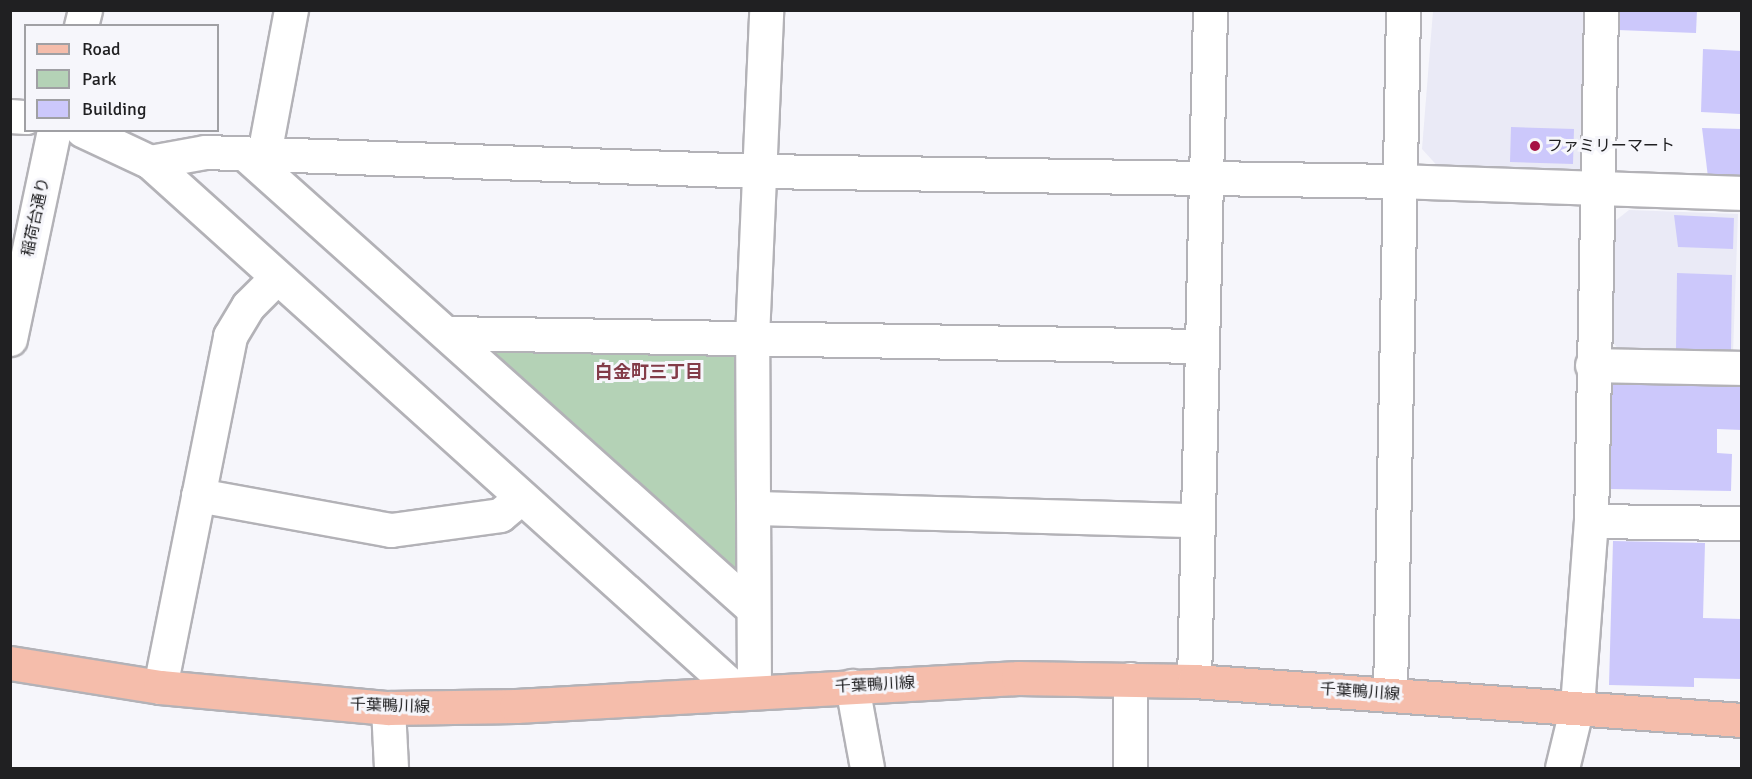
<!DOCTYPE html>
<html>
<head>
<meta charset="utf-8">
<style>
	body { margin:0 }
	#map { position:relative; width:1752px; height:779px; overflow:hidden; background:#f6f6fb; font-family:Signika,"Noto Sans JP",sans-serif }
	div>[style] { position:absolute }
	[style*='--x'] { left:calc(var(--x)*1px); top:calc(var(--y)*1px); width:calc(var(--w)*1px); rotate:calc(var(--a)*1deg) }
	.built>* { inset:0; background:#eaeaf6 }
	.green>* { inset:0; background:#b4d2b6 }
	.building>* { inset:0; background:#ccc8fb }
	.roads { filter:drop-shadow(2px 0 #b3b2b7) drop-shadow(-2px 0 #b3b2b7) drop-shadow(0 2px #b3b2b7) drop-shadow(0 -2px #b3b2b7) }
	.minor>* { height:33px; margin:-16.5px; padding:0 16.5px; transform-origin:16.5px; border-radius:16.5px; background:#fff }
	.tertiary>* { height:33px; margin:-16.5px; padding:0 16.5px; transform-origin:16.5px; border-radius:16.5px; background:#fff }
	.primary>* { height:33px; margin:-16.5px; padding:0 16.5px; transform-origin:16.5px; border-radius:16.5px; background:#f5bdab }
	.dots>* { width:16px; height:16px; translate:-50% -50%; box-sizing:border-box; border:3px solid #f6f6fb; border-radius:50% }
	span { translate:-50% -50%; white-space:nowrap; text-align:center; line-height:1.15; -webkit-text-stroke:6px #f6f6fb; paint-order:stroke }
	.poi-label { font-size:16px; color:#202022 }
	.left { translate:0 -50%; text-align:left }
	.street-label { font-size:16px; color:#202022 }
	.neighbourhood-label { font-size:18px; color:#833b48; font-weight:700 }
	.frame { position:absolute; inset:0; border:12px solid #202022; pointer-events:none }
	.legend { position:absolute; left:24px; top:24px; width:195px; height:108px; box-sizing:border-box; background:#f6f6fb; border:2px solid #a0a0a4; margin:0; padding:8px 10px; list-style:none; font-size:18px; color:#202022 }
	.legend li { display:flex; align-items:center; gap:12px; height:30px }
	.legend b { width:30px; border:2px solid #a0a0a4 }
</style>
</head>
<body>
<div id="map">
	<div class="built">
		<div style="clip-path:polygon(1433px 11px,1584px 11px,1580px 170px,1442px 171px,1422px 149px)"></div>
		<div style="clip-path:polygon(1629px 210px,1738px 214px,1733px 354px,1622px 353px,1607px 336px,1610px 225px)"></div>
	</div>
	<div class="green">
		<div style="clip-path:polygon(447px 333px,752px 337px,749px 605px)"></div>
	</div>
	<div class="building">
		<div style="clip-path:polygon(1619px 10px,1697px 10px,1696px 33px,1618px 30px)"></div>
		<div style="clip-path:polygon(1703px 49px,1742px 51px,1740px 114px,1701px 112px)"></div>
		<div style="clip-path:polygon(1511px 127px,1574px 129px,1573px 164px,1510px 162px)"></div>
		<div style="clip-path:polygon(1702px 128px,1742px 129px,1742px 178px,1708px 177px)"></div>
		<div style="clip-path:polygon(1674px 215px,1734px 218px,1733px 249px,1678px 247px)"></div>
		<div style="clip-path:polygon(1677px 273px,1732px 275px,1731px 350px,1676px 349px)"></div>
		<div style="clip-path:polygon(1610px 384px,1742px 386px,1742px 430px,1717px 429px,1717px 453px,1732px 454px,1731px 491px,1609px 489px)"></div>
		<div style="clip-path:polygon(1613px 541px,1705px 543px,1703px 618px,1742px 619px,1742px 679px,1694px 678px,1694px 687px,1609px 685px)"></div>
	</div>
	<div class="roads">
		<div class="minor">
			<div style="--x:10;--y:116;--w:16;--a:4"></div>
			<div style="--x:82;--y:130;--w:75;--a:25.2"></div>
			<div style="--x:150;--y:162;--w:789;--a:42.02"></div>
			<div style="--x:244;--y:153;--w:678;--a:41.83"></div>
			<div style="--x:264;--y:154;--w:147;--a:-79.4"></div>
			<div style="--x:150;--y:162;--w:56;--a:-10.3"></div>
			<div style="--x:205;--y:152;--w:556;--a:1.96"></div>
			<div style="--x:761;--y:171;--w:638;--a:0.9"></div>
			<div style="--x:1399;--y:181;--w:343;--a:2"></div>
			<div style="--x:447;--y:333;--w:754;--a:0.99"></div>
			<div style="--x:1592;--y:365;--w:150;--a:1.1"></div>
			<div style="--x:198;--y:495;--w:196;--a:10.3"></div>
			<div style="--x:391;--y:530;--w:110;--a:-7.8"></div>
			<div style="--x:500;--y:515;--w:26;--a:-40"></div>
			<div style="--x:755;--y:508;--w:442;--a:1.6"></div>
			<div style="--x:1591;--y:521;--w:151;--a:0.8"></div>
			<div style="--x:1194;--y:681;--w:671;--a:-88.63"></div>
			<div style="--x:852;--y:686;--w:83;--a:79.6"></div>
			<div style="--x:160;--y:687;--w:358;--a:-78.7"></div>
			<div style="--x:230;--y:336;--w:35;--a:-59"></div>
			<div style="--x:248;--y:306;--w:38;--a:-45"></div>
			<div style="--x:754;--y:691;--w:354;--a:-90.3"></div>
			<div style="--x:752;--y:337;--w:327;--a:-87.5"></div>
			<div style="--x:388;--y:708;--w:60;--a:87.1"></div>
			<div style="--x:1130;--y:768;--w:89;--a:-90"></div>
			<div style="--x:1562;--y:768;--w:64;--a:-76.4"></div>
			<div style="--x:1577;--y:706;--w:186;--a:-85.7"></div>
			<div style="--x:1591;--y:521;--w:511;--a:-88.88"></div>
		</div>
		<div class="tertiary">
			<div style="--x:81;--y:26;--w:16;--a:-76"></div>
			<div style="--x:10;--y:339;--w:214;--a:-78.1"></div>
			<div style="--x:1390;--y:694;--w:684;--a:-88.91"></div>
		</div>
		<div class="primary">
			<div style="--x:10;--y:663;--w:152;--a:9.1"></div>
			<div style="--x:160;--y:687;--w:229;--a:5.3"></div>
			<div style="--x:388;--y:708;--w:128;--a:-0.9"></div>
			<div style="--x:516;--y:706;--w:503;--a:-3.19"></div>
			<div style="--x:1018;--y:678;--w:176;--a:1"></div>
			<div style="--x:1194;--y:681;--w:549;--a:4.07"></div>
		</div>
	</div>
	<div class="dots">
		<div style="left:1535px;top:146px;background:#a60f42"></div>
	</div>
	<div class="poi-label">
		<span class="left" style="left:1547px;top:146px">ファミリーマート</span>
	</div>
	<div class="street-label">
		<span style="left:36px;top:217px;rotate:-78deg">稲荷台通り</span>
		<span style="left:875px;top:685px;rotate:-3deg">千葉鴨川線</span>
		<span style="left:1360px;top:692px;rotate:4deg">千葉鴨川線</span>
		<span style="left:390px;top:706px;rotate:2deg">千葉鴨川線</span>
	</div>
	<div class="neighbourhood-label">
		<span style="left:649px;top:372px">白金町三丁目</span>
	</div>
	<div class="frame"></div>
	<ul class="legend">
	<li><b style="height:8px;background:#f5bdab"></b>Road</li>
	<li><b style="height:16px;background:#b4d2b6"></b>Park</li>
	<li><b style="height:16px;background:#ccc8fb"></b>Building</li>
	</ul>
</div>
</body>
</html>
